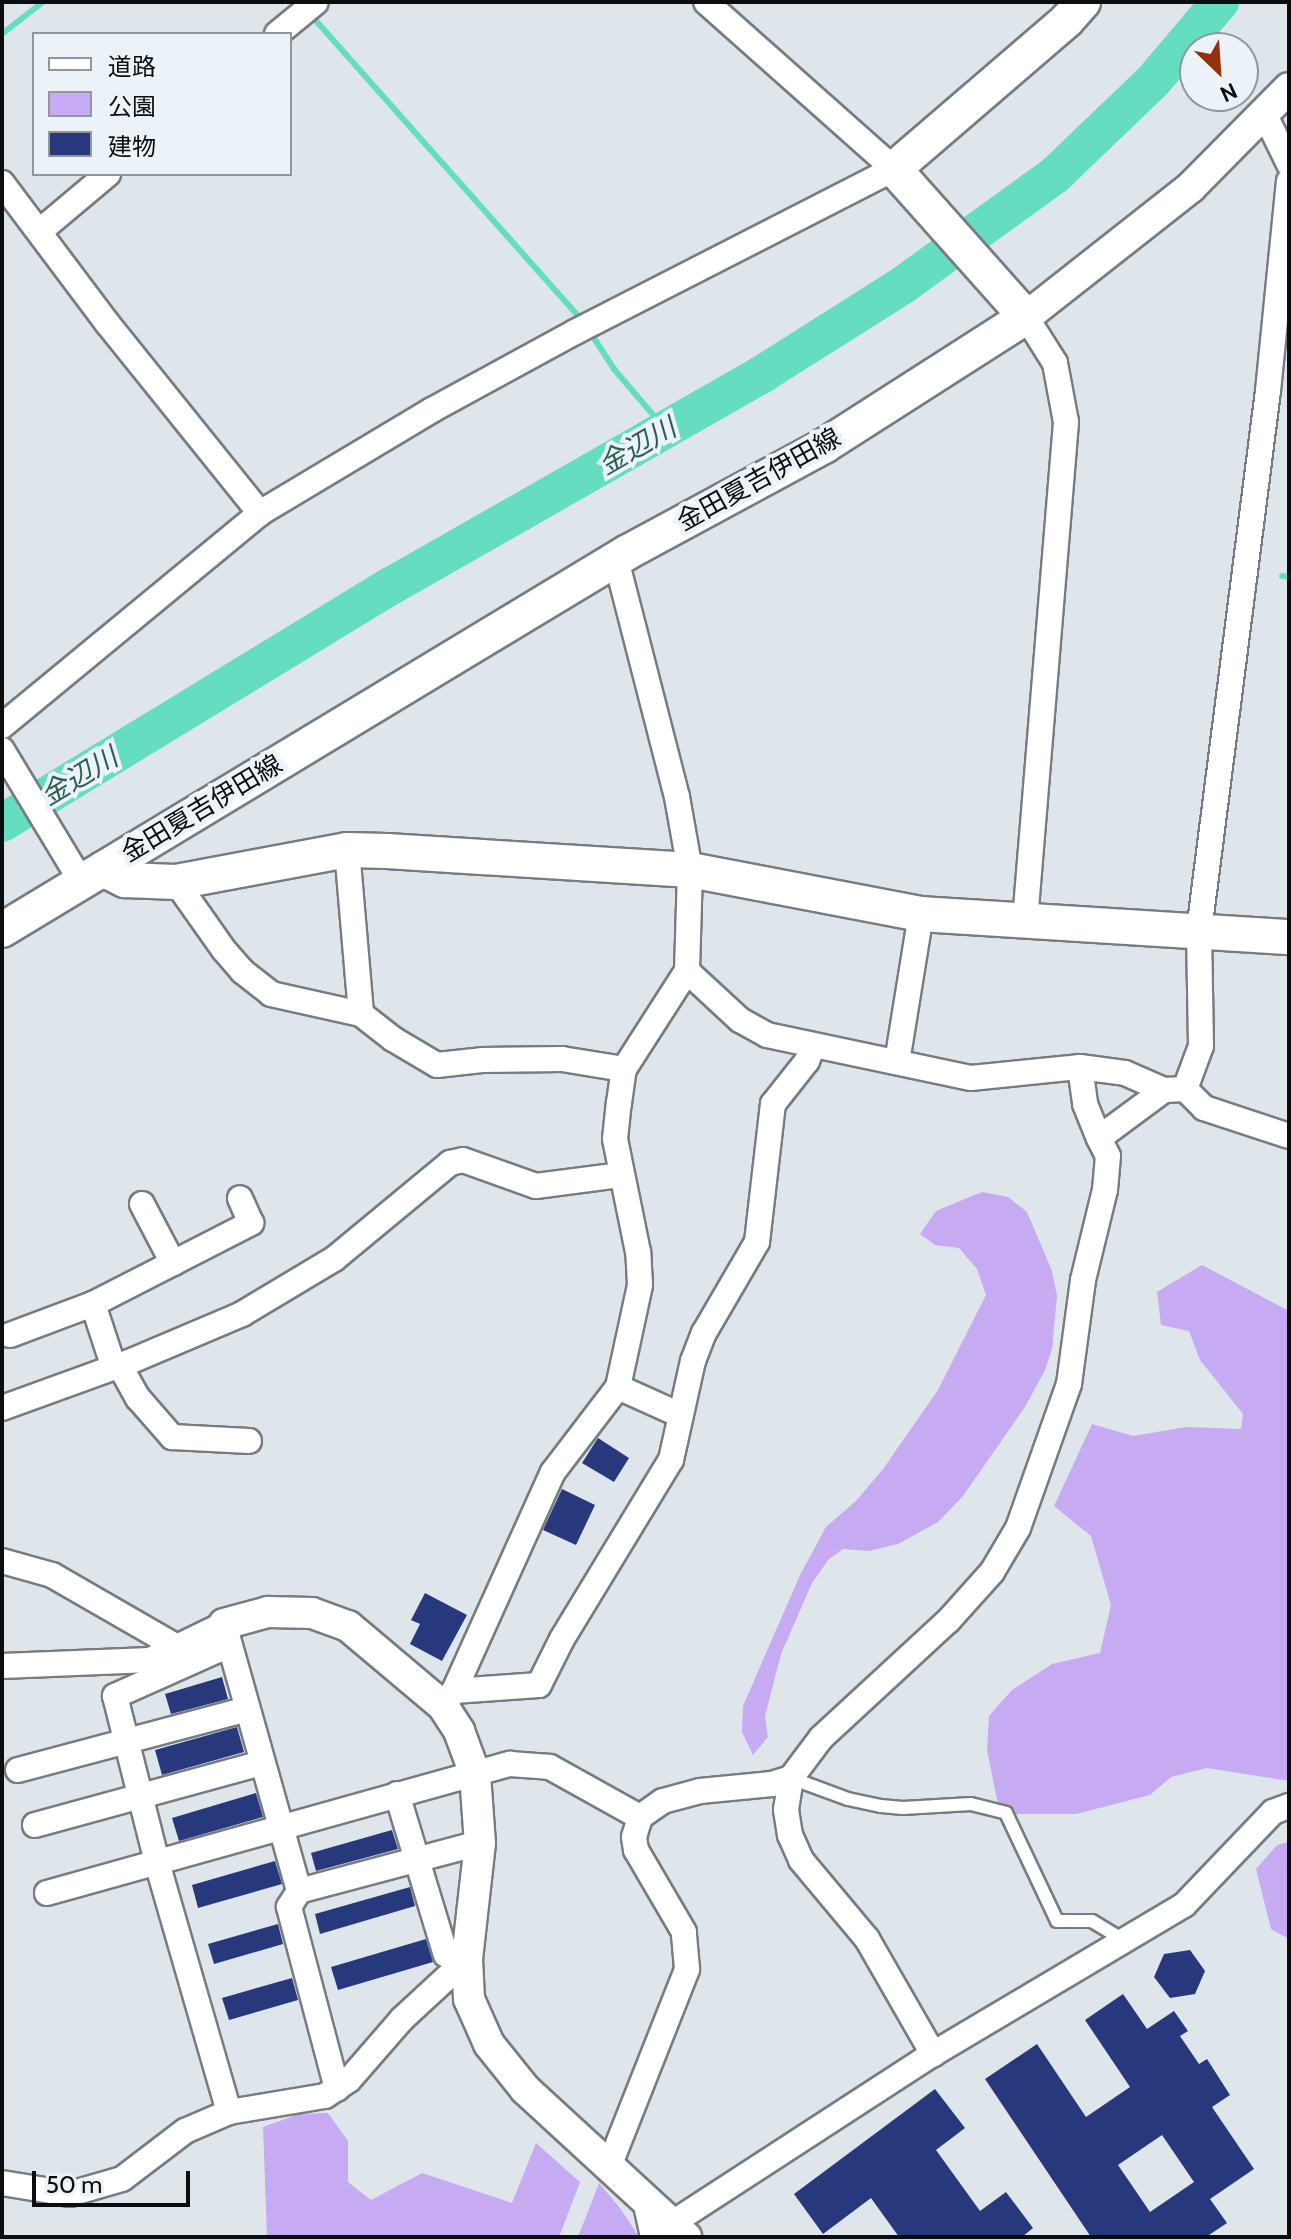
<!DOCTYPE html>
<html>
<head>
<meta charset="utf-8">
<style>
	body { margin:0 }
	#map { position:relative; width:1291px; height:2239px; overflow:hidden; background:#dfe6eb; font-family:Cabin,"Noto Sans JP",sans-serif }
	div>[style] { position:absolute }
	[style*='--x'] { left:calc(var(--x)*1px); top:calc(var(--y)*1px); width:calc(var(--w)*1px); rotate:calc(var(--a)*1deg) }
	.green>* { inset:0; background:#c6aaf2 }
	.stream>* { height:6px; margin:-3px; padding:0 3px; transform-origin:3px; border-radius:3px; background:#64ddc0 }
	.river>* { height:38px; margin:-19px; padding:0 19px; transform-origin:19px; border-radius:19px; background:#64ddc0 }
	.building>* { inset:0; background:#28387c }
	.roads { filter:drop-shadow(2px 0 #767c81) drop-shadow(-2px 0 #767c81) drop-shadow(0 2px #767c81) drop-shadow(0 -2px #767c81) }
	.service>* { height:12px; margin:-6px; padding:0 6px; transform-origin:6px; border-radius:6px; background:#fff }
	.minor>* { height:24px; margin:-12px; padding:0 12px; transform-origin:12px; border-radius:12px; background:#fff }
	.tertiary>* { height:30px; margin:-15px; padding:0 15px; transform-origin:15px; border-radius:15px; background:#fff }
	.secondary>* { height:34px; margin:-17px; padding:0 17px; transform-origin:17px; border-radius:17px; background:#fff }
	span { translate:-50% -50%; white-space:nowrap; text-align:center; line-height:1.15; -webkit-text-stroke:8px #ecf3f8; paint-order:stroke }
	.street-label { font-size:26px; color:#0b0d0f }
	.water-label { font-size:28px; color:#2c5f52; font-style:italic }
	.frame { position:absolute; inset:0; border:4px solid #0b0d0f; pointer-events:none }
	.legend { position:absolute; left:32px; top:32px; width:260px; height:144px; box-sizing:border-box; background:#ecf3f8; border:2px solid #92979b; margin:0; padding:10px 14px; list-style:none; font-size:24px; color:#0b0d0f }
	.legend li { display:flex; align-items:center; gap:16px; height:40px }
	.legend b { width:40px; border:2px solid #92979b }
	.north { position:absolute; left:1179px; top:32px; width:80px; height:80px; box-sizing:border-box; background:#ecf3f8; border:2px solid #92979b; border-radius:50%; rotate:155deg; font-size:22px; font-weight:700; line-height:32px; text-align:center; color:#0b0d0f }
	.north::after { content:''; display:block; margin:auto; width:28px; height:36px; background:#96300c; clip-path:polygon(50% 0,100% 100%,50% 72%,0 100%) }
	.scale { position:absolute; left:32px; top:2171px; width:158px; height:36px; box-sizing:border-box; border:4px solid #0b0d0f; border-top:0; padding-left:10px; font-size:24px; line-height:28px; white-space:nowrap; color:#0b0d0f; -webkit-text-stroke:6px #ecf3f8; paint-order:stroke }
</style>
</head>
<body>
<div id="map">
	<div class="green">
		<div style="clip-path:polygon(982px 1192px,1008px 1197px,1027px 1212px,1052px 1271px,1057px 1296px,1052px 1349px,1045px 1370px,1025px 1407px,963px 1496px,938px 1522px,898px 1544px,869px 1551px,843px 1549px,828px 1560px,812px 1583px,781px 1654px,765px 1716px,768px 1737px,753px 1755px,742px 1732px,743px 1706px,800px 1575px,826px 1527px,856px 1501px,883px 1469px,938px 1390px,986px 1295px,977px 1269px,959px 1248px,935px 1245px,920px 1234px,936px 1211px)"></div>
		<div style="clip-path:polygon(1202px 1265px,1289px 1311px,1289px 1781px,1207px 1768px,1171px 1777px,1150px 1795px,1076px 1814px,1000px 1814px,987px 1750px,989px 1716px,1012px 1690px,1052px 1664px,1100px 1653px,1111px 1605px,1091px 1536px,1054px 1506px,1092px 1424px,1133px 1436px,1187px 1427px,1241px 1429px,1243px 1414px,1200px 1360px,1189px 1331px,1161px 1325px,1157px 1292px)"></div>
		<div style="clip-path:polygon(1289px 1842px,1289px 1939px,1271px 1929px,1256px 1869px,1277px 1845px)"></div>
		<div style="clip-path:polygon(328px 2113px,348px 2141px,348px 2182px,371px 2200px,422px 2173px,512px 2203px,536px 2143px,580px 2182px,559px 2237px,267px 2237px,263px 2127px,299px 2114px)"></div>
		<div style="clip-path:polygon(599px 2183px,620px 2208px,639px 2237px,578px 2237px)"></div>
	</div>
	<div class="stream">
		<div style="--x:310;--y:14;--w:413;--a:48.4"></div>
		<div style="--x:2;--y:34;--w:52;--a:-38"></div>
		<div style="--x:590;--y:332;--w:44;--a:57"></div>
		<div style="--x:614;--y:369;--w:79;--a:49.6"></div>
		<div style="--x:1282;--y:576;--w:7;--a:8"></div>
	</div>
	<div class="river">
		<div style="--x:2;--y:823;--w:456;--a:-31.4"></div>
		<div style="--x:391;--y:586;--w:430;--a:-29.7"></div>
		<div style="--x:764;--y:373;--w:165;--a:-32.3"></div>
		<div style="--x:903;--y:285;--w:188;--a:-35.9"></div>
		<div style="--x:1055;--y:175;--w:136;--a:-43.8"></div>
		<div style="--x:1153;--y:81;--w:104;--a:-49.7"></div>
	</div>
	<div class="building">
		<div style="clip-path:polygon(598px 1438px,629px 1458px,614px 1482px,582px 1463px)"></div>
		<div style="clip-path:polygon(562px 1489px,595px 1505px,576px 1545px,543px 1530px)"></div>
		<div style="clip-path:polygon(425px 1593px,467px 1615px,442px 1661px,410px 1644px,420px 1624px,411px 1620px)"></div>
		<div style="clip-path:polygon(222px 1677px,228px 1699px,171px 1714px,165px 1694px)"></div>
		<div style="clip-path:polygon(237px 1727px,244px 1752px,162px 1775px,155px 1750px)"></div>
		<div style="clip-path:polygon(256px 1793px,263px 1817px,179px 1841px,172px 1818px)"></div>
		<div style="clip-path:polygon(392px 1830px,398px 1849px,316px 1871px,311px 1853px)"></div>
		<div style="clip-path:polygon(275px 1861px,282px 1884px,198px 1908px,192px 1885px)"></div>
		<div style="clip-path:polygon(410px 1887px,415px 1906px,320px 1934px,315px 1914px)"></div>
		<div style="clip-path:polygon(278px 1924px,283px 1944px,214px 1964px,208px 1944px)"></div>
		<div style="clip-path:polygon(426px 1939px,433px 1962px,338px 1990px,331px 1967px)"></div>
		<div style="clip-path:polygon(1190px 1950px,1205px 1971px,1195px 1994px,1170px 1998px,1154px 1977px,1164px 1954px)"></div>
		<div style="clip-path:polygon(292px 1978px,298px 2000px,229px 2020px,222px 1998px)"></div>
		<div style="clip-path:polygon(evenodd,1123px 1994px,1147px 2029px,1174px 2011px,1188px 2031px,1180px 2036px,1199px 2064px,1207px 2059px,1230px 2095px,1212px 2107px,1254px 2169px,1210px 2199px,1227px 2223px,1206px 2237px,1091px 2237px,985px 2079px,1037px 2044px,1086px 2117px,1130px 2087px,1085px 2020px,1123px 1994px,1162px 2135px,1194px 2182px,1150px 2212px,1118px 2165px,1162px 2135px)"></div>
		<div style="clip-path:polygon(935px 2089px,965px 2128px,936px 2150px,980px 2211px,1006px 2192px,1033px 2228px,1022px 2237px,899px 2237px,871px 2198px,823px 2234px,794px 2194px)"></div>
	</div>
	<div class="roads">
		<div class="service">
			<div style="--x:791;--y:1778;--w:61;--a:20.2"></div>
			<div style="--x:848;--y:1799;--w:34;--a:12"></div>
			<div style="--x:881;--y:1806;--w:22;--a:5"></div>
			<div style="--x:903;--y:1808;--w:68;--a:-3.4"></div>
			<div style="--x:971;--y:1804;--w:36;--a:14"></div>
			<div style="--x:1006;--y:1813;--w:119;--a:64.7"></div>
			<div style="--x:1057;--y:1921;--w:35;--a:0"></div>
			<div style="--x:1092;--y:1921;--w:37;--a:31"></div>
		</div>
		<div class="minor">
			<div style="--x:277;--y:34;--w:50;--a:-39.4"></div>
			<div style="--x:1264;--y:113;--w:57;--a:63.9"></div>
			<div style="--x:2;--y:183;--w:176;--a:53.1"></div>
			<div style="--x:108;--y:324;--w:243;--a:51.2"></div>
			<div style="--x:40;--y:231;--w:89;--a:-40"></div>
			<div style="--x:2;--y:726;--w:335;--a:-39.5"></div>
			<div style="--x:260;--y:513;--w:200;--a:-30.9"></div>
			<div style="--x:432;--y:410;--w:163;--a:-28.6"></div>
			<div style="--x:575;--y:332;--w:358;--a:-27.1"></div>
			<div style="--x:894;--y:169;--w:251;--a:-138.4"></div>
			<div style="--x:2;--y:750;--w:153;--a:58.9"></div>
			<div style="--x:347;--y:850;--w:165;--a:85.1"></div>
			<div style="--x:176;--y:882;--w:83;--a:54.8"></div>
			<div style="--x:224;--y:950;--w:28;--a:49"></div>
			<div style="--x:242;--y:971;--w:37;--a:38"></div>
			<div style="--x:271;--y:994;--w:92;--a:12.5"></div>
			<div style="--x:361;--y:1014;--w:41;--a:38"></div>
			<div style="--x:393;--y:1039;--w:51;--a:30.6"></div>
			<div style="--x:437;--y:1065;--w:45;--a:-6.3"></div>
			<div style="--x:482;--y:1060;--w:80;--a:-0.7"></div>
			<div style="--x:562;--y:1059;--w:63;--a:9.2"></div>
			<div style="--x:1025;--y:921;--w:501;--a:-85.3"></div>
			<div style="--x:1066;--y:422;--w:60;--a:-100.6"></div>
			<div style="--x:1055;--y:363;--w:54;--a:-122.2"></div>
			<div style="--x:687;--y:971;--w:72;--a:42.8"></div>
			<div style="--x:740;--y:1020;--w:31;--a:29"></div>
			<div style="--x:767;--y:1035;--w:208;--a:11.9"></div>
			<div style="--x:971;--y:1078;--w:110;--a:-5.8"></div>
			<div style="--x:1080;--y:1067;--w:45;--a:7.6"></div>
			<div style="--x:1125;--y:1073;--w:43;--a:23.6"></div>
			<div style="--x:1164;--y:1090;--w:21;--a:-3"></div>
			<div style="--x:1185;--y:1089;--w:27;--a:45"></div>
			<div style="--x:1204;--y:1108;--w:89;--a:18.2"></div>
			<div style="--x:897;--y:1062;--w:150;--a:-80.8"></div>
			<div style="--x:1080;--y:1067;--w:37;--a:82"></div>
			<div style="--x:1085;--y:1104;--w:37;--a:68"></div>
			<div style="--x:1185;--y:1089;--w:46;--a:-69.6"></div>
			<div style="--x:1201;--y:1046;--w:115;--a:-91"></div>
			<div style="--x:1199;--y:931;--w:544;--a:-82.72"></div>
			<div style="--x:1268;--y:391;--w:211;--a:-84.3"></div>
			<div style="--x:142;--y:1204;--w:67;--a:62.3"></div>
			<div style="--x:93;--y:1304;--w:178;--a:-27.1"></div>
			<div style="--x:251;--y:1223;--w:27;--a:-114"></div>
			<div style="--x:10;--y:1335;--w:89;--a:-20.5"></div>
			<div style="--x:93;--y:1304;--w:67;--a:71.8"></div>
			<div style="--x:120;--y:1366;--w:37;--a:61"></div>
			<div style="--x:138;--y:1398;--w:52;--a:48.9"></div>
			<div style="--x:172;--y:1437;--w:77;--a:3"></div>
			<div style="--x:618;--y:1387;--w:68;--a:24.3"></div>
			<div style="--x:2;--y:1408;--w:135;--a:-19.9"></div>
			<div style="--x:129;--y:1362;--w:123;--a:-23"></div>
			<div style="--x:242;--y:1314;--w:107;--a:-30.9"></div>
			<div style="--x:334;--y:1259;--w:151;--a:-39.6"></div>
			<div style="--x:450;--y:1163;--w:13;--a:-13"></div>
			<div style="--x:463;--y:1160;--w:77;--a:19.6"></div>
			<div style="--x:536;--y:1186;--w:86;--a:-7.4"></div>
			<div style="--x:2;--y:1561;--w:52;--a:15.6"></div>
			<div style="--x:52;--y:1575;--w:146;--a:29.9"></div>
			<div style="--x:2;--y:1666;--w:148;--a:-2.3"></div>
			<div style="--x:150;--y:1660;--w:82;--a:-25.9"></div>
			<div style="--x:224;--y:1624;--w:277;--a:74.3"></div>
			<div style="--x:299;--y:1891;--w:19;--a:122"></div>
			<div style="--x:289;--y:1907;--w:188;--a:75.2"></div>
			<div style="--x:454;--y:1691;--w:85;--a:-4"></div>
			<div style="--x:539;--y:1685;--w:51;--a:-63.4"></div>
			<div style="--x:562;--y:1639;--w:210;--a:-58.7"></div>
			<div style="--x:671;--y:1460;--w:101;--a:-77.5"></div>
			<div style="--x:693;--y:1361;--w:30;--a:-69"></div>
			<div style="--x:704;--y:1333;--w:105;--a:-59.8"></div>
			<div style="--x:757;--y:1242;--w:139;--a:-83.4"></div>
			<div style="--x:773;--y:1104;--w:55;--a:-51.7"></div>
			<div style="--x:807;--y:1061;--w:17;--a:-69"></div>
			<div style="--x:443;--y:1706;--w:19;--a:-54"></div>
			<div style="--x:454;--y:1691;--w:240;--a:-65.7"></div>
			<div style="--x:553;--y:1472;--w:107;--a:-52.6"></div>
			<div style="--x:618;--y:1387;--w:104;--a:-77.8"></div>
			<div style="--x:640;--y:1285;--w:33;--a:-93"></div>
			<div style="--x:638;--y:1252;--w:115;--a:-101.5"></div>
			<div style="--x:615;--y:1139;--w:36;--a:-84"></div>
			<div style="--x:619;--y:1103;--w:34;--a:-82"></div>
			<div style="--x:624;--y:1069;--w:117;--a:-57.3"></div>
			<div style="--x:687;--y:971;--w:101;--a:-88.3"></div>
			<div style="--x:690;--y:870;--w:74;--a:-100.1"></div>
			<div style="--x:677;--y:797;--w:246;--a:-104.4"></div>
			<div style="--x:18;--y:1770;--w:237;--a:-14.9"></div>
			<div style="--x:791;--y:1778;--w:32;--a:99"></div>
			<div style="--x:786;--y:1810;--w:25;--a:81"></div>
			<div style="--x:790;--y:1835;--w:27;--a:66"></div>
			<div style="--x:801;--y:1860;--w:103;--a:50.1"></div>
			<div style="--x:867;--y:1939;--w:133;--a:60.1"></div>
			<div style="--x:397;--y:1794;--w:168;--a:73.1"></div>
			<div style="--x:35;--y:1825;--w:235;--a:-15.3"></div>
			<div style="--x:299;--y:1891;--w:187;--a:-14.9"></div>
			<div style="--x:47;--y:1893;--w:481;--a:-15.6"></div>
			<div style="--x:510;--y:1764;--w:40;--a:4.3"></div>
			<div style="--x:550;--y:1767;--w:103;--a:29.1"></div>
			<div style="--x:229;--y:2112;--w:260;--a:-106.1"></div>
			<div style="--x:157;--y:1862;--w:171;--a:-104.2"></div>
			<div style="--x:115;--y:1696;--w:125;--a:-24.1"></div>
			<div style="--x:608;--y:2169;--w:215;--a:-68.4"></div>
			<div style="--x:687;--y:1969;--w:37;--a:-95"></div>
			<div style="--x:684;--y:1932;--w:95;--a:-120.3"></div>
			<div style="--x:636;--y:1850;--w:13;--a:-99"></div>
			<div style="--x:634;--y:1837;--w:21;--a:-73"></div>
			<div style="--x:640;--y:1817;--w:28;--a:-35"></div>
			<div style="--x:663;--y:1801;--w:38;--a:-15"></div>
			<div style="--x:700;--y:1791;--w:72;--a:-5.6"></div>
			<div style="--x:772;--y:1784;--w:20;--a:-18"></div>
			<div style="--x:791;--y:1778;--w:50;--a:-53.1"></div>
			<div style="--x:821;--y:1738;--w:173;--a:-42.7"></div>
			<div style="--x:948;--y:1621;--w:66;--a:-48.1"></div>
			<div style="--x:992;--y:1572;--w:51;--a:-59.4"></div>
			<div style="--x:1018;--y:1528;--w:153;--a:-70.5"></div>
			<div style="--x:1069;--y:1384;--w:105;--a:-82.3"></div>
			<div style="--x:1083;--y:1280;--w:93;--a:-76.3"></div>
			<div style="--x:1105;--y:1190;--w:34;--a:-85"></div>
			<div style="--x:1108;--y:1156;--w:20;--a:-117"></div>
			<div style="--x:1099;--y:1138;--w:81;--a:-36.4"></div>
			<div style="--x:2;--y:2183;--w:69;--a:9.2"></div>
			<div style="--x:70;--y:2194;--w:54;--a:-16.1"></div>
			<div style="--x:122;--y:2179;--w:79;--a:-37.3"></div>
			<div style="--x:185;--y:2131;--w:48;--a:-23.4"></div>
			<div style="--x:229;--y:2112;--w:97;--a:-9.5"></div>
			<div style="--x:325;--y:2096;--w:29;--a:-34"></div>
			<div style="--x:349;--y:2080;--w:81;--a:-49"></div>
			<div style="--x:402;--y:2019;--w:88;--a:-42.7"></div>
			<div style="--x:644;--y:2196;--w:42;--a:77.6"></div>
			<div style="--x:671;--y:2224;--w:312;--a:-33"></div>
			<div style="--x:933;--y:2054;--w:292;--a:-30.7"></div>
			<div style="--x:1184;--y:1905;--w:129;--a:-46.3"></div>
			<div style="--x:1273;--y:1812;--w:17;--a:-21"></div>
		</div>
		<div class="tertiary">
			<div style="--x:1026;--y:317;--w:210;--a:-38.2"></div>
			<div style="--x:1191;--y:187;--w:139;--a:-45.3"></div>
			<div style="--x:224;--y:1624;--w:46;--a:-15.3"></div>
			<div style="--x:268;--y:1612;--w:44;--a:1.3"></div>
			<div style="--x:312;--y:1613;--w:38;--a:20"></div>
			<div style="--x:348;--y:1626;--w:124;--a:40.1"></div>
			<div style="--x:443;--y:1706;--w:30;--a:57"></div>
			<div style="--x:459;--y:1731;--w:46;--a:69.6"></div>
			<div style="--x:475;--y:1774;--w:69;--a:85.9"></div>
			<div style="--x:480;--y:1843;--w:117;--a:96.4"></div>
			<div style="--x:467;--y:1959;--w:40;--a:87.1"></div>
			<div style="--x:469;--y:1999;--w:49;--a:66"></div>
			<div style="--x:489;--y:2044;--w:58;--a:51.3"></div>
			<div style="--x:525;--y:2089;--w:219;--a:42.6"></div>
		</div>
		<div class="secondary">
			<div style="--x:103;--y:869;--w:25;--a:27"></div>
			<div style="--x:125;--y:880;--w:51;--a:2.2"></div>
			<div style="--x:176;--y:882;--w:174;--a:-10.6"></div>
			<div style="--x:347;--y:850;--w:40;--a:1.4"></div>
			<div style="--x:387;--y:851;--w:304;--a:3.6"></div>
			<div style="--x:690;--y:870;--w:235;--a:10.8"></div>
			<div style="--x:921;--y:914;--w:369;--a:3.6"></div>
			<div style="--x:2;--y:930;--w:731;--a:-31.13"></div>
			<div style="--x:628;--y:552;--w:223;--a:-28.4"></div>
			<div style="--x:824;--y:446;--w:240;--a:-32.6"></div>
			<div style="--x:1026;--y:317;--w:198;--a:-131.7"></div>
			<div style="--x:894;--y:169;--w:228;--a:-40.7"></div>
			<div style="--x:1067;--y:20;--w:24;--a:-48"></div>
		</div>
	</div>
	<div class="street-label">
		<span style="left:759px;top:480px;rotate:-29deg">金田夏吉伊田線</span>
		<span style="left:202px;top:809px;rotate:-31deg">金田夏吉伊田線</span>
	</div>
	<div class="water-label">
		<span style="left:637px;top:446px;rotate:-30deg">金辺川</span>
		<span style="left:79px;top:776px;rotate:-31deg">金辺川</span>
	</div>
	<div class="frame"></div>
	<ul class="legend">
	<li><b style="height:10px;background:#fff"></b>道路</li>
	<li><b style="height:22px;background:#c6aaf2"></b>公園</li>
	<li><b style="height:22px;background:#28387c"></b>建物</li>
	</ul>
	<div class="north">N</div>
	<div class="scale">50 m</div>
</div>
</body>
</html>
